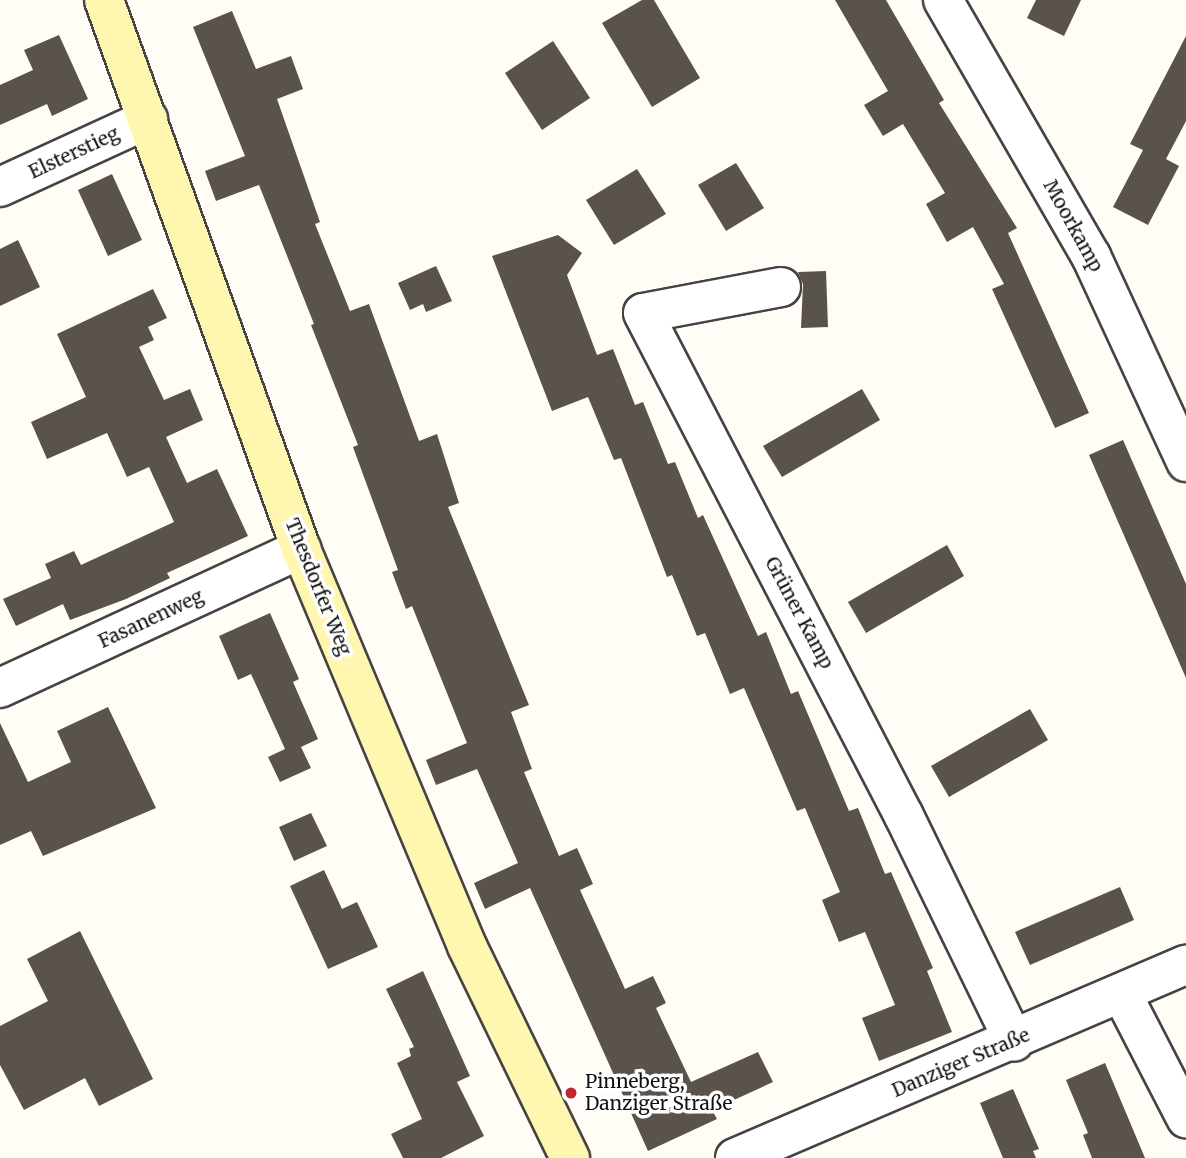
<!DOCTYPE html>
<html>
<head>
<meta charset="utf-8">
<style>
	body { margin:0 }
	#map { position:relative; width:1186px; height:1158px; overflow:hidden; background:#fffdf5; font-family:Merriweather,serif }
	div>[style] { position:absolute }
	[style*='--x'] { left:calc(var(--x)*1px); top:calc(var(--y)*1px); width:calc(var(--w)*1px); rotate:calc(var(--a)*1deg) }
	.building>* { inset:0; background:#5a524d }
	.roads { filter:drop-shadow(2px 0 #444) drop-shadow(-2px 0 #444) drop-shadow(0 2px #444) drop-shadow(0 -2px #444) }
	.street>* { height:38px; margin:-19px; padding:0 19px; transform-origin:19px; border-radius:19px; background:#fff }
	.secondary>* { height:38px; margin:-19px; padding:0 19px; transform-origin:19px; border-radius:19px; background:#fff6b0 }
	.dots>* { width:19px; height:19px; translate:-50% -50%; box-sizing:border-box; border:4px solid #fff; border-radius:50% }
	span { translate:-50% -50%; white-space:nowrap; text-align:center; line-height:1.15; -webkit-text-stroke:7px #fff; paint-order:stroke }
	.street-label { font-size:19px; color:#111 }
	.poi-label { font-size:19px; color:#111 }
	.left { translate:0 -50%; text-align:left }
</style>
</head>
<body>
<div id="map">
	<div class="building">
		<div style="clip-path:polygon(642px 0,654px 0,700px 78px,652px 107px,602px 23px)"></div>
		<div style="clip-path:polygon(835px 0,886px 0,944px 100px,939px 103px,1017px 228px,1008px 233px,1089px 413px,1055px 428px,992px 289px,1004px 284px,973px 227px,947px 242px,926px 204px,945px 193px,903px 124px,883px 136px,864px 105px,888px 91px)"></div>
		<div style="clip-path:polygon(1036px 0,1081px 0,1064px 36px,1027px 18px)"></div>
		<div style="clip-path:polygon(232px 11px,256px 69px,291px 56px,303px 89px,277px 99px,320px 222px,315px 224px,350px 311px,369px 304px,419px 441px,437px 434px,459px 503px,448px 507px,529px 705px,511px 712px,532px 769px,524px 772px,559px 856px,577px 848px,593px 884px,580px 890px,625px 989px,653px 976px,666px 1003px,656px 1008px,691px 1082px,758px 1052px,773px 1082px,712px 1110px,717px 1119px,648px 1151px,530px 888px,485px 909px,474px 883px,518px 863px,477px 769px,436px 785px,426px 760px,467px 743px,412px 606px,406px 609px,392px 572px,398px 570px,353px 447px,358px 445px,311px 325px,314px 324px,259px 185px,216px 201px,205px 171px,245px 156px,193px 27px)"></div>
		<div style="clip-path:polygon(59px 35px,88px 99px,52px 116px,47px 104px,0 125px,0 85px,33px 70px,24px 50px)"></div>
		<div style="clip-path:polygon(1186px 36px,1186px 121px,1166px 159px,1179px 166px,1148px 225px,1113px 207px,1143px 150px,1130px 144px)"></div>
		<div style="clip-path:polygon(553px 41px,590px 98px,542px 130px,505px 73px)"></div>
		<div style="clip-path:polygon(736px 163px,764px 208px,726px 231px,698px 185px)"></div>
		<div style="clip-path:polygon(637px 169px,666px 214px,614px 245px,586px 200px)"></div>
		<div style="clip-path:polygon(112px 174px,142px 240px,108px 256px,78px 190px)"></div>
		<div style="clip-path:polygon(558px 235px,582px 253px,567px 275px,597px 355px,613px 349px,635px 405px,643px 402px,668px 464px,675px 462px,698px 518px,703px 515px,758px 636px,766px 632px,791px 694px,798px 691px,849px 811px,858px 808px,885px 874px,891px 872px,933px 968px,927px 971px,952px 1032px,879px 1061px,862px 1018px,895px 1005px,865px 932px,839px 942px,822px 900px,840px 892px,805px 808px,797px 811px,744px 688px,730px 694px,705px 633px,697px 636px,672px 575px,667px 577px,621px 458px,614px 460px,588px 397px,552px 411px,492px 256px)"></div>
		<div style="clip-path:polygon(18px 240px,40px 287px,0 306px,0 249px)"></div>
		<div style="clip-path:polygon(436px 266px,452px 301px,426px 312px,423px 304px,410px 310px,398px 283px)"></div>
		<div style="clip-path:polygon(826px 271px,828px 327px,801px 328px,803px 284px,798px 272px)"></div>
		<div style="clip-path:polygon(153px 289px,167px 318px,148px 327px,154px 340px,139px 347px,164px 400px,190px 389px,203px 420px,166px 437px,187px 483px,217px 469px,248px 536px,167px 573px,170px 578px,126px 599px,70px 620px,63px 604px,16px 626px,3px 599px,51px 578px,45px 564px,74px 551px,81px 565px,174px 522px,149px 467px,127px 477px,107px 433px,47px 459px,31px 422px,86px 397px,57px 334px)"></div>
		<div style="clip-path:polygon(862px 389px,880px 420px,782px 477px,763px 446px)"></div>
		<div style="clip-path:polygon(1123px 440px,1186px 584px,1186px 678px,1089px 455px)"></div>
		<div style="clip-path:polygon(947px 545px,964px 576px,866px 633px,848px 602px)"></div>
		<div style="clip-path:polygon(270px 613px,299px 679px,293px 682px,318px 739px,301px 747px,311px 768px,280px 782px,268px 757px,285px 749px,251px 674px,238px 680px,219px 636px)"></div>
		<div style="clip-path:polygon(108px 707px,156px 808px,43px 856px,31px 831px,0 845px,0 723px,28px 782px,71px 762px,57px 731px)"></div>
		<div style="clip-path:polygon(1030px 709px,1048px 740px,949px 797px,931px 766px)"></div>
		<div style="clip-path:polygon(311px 813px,327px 846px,294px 861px,279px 827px)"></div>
		<div style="clip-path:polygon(324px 870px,342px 909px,357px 902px,378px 947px,328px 969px,290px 886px)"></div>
		<div style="clip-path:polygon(1120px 887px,1134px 920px,1030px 965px,1015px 932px)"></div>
		<div style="clip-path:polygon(80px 931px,153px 1079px,99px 1106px,85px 1078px,24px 1110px,0 1065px,0 1026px,48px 1001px,27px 959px)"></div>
		<div style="clip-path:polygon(423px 971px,470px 1076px,457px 1082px,484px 1136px,441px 1158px,403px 1158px,391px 1134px,422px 1119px,397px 1063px,411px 1056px,409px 1049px,414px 1047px,386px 989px)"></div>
		<div style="clip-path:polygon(1105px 1063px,1145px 1158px,1092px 1158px,1083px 1135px,1088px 1133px,1066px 1080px)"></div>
		<div style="clip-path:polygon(1013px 1089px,1039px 1149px,1033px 1151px,1036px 1158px,1003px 1158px,980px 1103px)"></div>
	</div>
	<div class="roads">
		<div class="street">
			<div style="--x:943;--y:0;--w:296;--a:60"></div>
			<div style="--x:1091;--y:256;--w:227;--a:65.2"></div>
			<div style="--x:0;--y:187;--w:163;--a:-24.7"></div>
			<div style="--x:781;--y:287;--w:140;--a:169.3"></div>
			<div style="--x:643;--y:313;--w:567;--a:62.58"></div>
			<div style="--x:904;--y:816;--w:251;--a:64"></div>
			<div style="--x:0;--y:688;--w:332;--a:-24.8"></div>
			<div style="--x:1122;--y:994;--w:140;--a:62.7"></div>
			<div style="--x:735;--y:1158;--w:491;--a:-23.2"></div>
		</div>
		<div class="secondary">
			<div style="--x:104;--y:0;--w:583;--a:70.26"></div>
			<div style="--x:301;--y:549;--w:430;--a:67.3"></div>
			<div style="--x:467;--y:946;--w:236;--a:64.1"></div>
		</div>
	</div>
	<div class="dots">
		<div style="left:571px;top:1093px;background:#c4262e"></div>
	</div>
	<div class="street-label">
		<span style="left:74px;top:153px;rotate:-25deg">Elsterstieg</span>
		<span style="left:1073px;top:226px;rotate:61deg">Moorkamp</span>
		<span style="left:318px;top:587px;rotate:68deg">Thesdorfer Weg</span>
		<span style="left:799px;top:613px;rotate:62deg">Grüner Kamp</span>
		<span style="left:151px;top:619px;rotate:-25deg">Fasanenweg</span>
		<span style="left:961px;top:1063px;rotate:-23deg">Danziger Straße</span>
	</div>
	<div class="poi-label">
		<span class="left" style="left:585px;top:1093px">Pinneberg,<br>Danziger Straße</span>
	</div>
</div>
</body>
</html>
